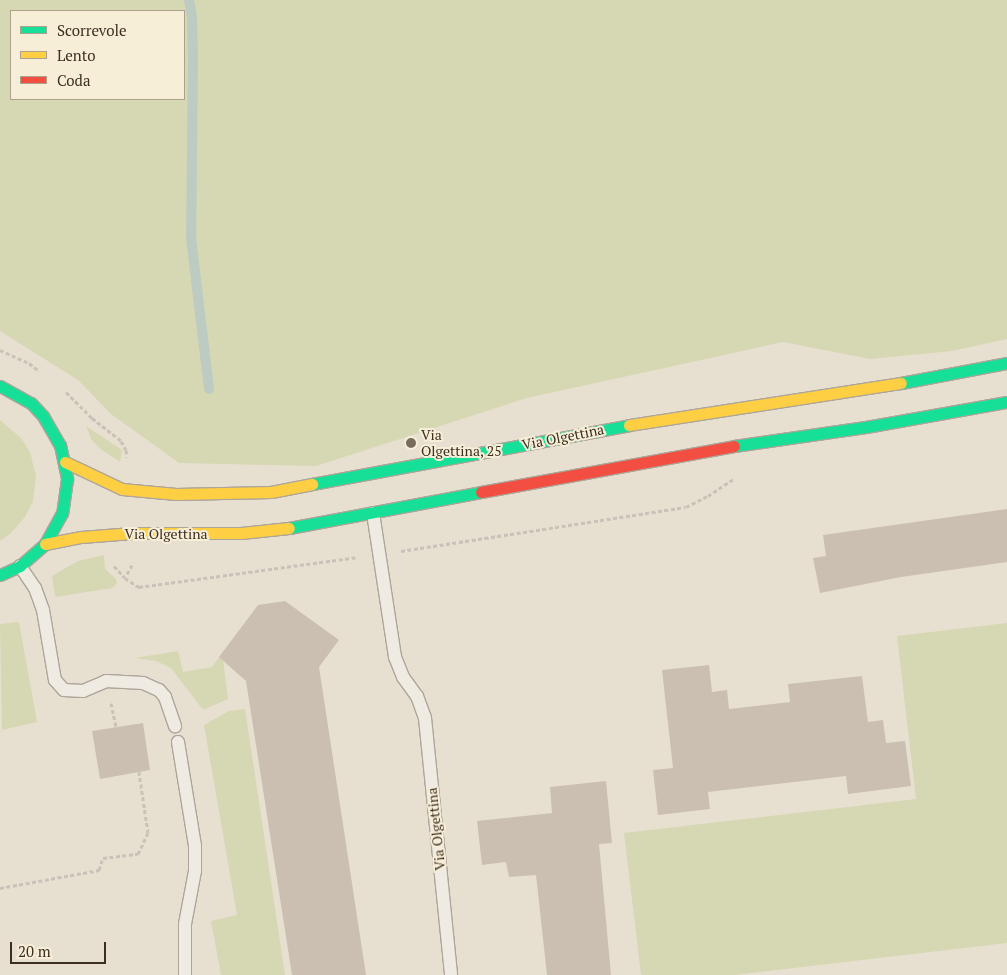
<!DOCTYPE html>
<html>
<head>
<meta charset="utf-8">
<style>
	body { margin:0 }
	#map { position:relative; width:1007px; height:975px; overflow:hidden; background:#e7e0d1; font-family:"PT Serif",serif }
	div>[style] { position:absolute }
	[style*='--x'] { left:calc(var(--x)*1px); top:calc(var(--y)*1px); width:calc(var(--w)*1px); rotate:calc(var(--a)*1deg) }
	.green>* { inset:0; background:#d6d7b3 }
	.stream>* { height:10px; margin:-5px; padding:0 5px; transform-origin:5px; border-radius:5px; background:#bcccc2 }
	.building>* { inset:0; background:#cbbfb2 }
	.path>* { height:3px; margin-top:-1.5px; transform-origin:0; background:repeating-linear-gradient(90deg,#c8c2b9 0 4px,transparent 0 6.5px) }
	.roads { filter:drop-shadow(1px 0 #ada599) drop-shadow(-1px 0 #ada599) drop-shadow(0 1px #ada599) drop-shadow(0 -1px #ada599) }
	.lane>* { height:12px; margin:-6px; padding:0 6px; transform-origin:6px; border-radius:6px; background:#efebe3 }
	.fast>* { height:11px; margin:-5.5px; padding:0 5.5px; transform-origin:5.5px; border-radius:5.5px; background:#16e098 }
	.slow>* { height:11px; margin:-5.5px; padding:0 5.5px; transform-origin:5.5px; border-radius:5.5px; background:#ffcf43 }
	.jam>* { height:11px; margin:-5.5px; padding:0 5.5px; transform-origin:5.5px; border-radius:5.5px; background:#f24e42 }
	.dots>* { width:14px; height:14px; translate:-50% -50%; box-sizing:border-box; border:2px solid #f7eed8; border-radius:50% }
	span { translate:-50% -50%; white-space:nowrap; text-align:center; line-height:1.15; -webkit-text-stroke:4px #f7eed8; paint-order:stroke }
	.poi-label { font-size:14px; color:#3d2e20 }
	.left { translate:0 -50%; text-align:left }
	.street-label { font-size:14px; color:#3d2e20 }
	.legend { position:absolute; left:10px; top:10px; width:175px; height:90px; box-sizing:border-box; background:#f7eed8; border:1px solid #ada18e; margin:0; padding:6px 9px; list-style:none; font-size:15px; color:#3d2e20 }
	.legend li { display:flex; align-items:center; gap:10px; height:25px }
	.legend b { width:25px; border:1px solid #ada18e }
	.scale { position:absolute; left:10px; top:942px; width:96px; height:22px; box-sizing:border-box; border:2px solid #3d2e20; border-top:0; padding-left:6px; font-size:15px; line-height:18px; white-space:nowrap; color:#3d2e20; -webkit-text-stroke:4px #f7eed8; paint-order:stroke }
</style>
</head>
<body>
<div id="map">
	<div class="green">
		<div style="clip-path:polygon(evenodd,0 0,1007px 0,1007px 339px,952px 351px,870px 359px,783px 342px,527px 398px,316px 466px,179px 463px,111px 414px,78px 380px,0 331px,0 0,11px 11px,184px 11px,184px 99px,11px 99px,11px 11px)"></div>
		<div style="clip-path:polygon(0 420px,21px 438px,30px 452px,36px 476px,33px 501px,25px 517px,11px 533px,0 541px)"></div>
		<div style="clip-path:polygon(86px 426px,122px 450px,120px 462px,99px 448px,91px 439px)"></div>
		<div style="clip-path:polygon(104px 555px,105px 569px,116px 579px,117px 583px,112px 588px,55px 597px,52px 576px,78px 561px)"></div>
		<div style="clip-path:polygon(19px 622px,37px 722px,2px 730px,0 624px)"></div>
		<div style="clip-path:polygon(1007px 623px,1007px 943px,734px 975px,641px 975px,624px 833px,916px 799px,897px 636px)"></div>
		<div style="clip-path:polygon(178px 651px,183px 672px,212px 667px,219px 657px,223px 660px,228px 699px,203px 710px,171px 668px,156px 661px,135px 658px)"></div>
		<div style="clip-path:polygon(245px 709px,285px 975px,221px 975px,211px 921px,237px 915px,204px 725px,229px 711px)"></div>
	</div>
	<div class="stream">
		<div style="--x:189;--y:0;--w:17;--a:80"></div>
		<div style="--x:192;--y:17;--w:40;--a:88.6"></div>
		<div style="--x:193;--y:57;--w:181;--a:90.6"></div>
		<div style="--x:191;--y:238;--w:152;--a:83.2"></div>
	</div>
	<div class="building">
		<div style="clip-path:polygon(1007px 509px,1007px 562px,901px 577px,820px 593px,813px 558px,826px 556px,823px 535px)"></div>
		<div style="clip-path:polygon(285px 601px,339px 640px,319px 667px,366px 975px,292px 975px,246px 681px,219px 657px,258px 605px)"></div>
		<div style="clip-path:polygon(709px 665px,712px 692px,727px 690px,729px 709px,790px 702px,788px 684px,862px 676px,868px 722px,883px 720px,886px 743px,905px 741px,911px 786px,848px 794px,846px 776px,708px 792px,710px 809px,658px 815px,653px 770px,673px 768px,662px 670px)"></div>
		<div style="clip-path:polygon(143px 723px,150px 770px,100px 779px,92px 731px)"></div>
		<div style="clip-path:polygon(606px 781px,612px 843px,599px 844px,611px 975px,547px 975px,536px 875px,509px 877px,506px 862px,482px 865px,477px 821px,552px 813px,550px 787px)"></div>
	</div>
	<div class="path">
		<div style="--x:0;--y:350;--w:32;--a:24"></div>
		<div style="--x:29;--y:363;--w:13;--a:39"></div>
		<div style="--x:66;--y:392;--w:37;--a:45"></div>
		<div style="--x:92;--y:418;--w:37;--a:38"></div>
		<div style="--x:121;--y:441;--w:10;--a:61"></div>
		<div style="--x:126;--y:450;--w:7;--a:82"></div>
		<div style="--x:401;--y:551;--w:288;--a:-8.8"></div>
		<div style="--x:686;--y:507;--w:25;--a:-27"></div>
		<div style="--x:708;--y:496;--w:30;--a:-34"></div>
		<div style="--x:114;--y:566;--w:16;--a:47"></div>
		<div style="--x:125;--y:578;--w:17;--a:33"></div>
		<div style="--x:139;--y:587;--w:221;--a:-7.8"></div>
		<div style="--x:127;--y:574;--w:13;--a:-61"></div>
		<div style="--x:111;--y:703;--w:25;--a:78"></div>
		<div style="--x:0;--y:888;--w:101;--a:-10.3"></div>
		<div style="--x:99;--y:870;--w:13;--a:-72"></div>
		<div style="--x:103;--y:858;--w:35;--a:-7"></div>
		<div style="--x:138;--y:854;--w:23;--a:-65"></div>
		<div style="--x:148;--y:833;--w:62;--a:-98.4"></div>
	</div>
	<div class="roads">
		<div class="lane">
			<div style="--x:373;--y:513;--w:146;--a:81.3"></div>
			<div style="--x:395;--y:657;--w:22;--a:68"></div>
			<div style="--x:403;--y:677;--w:24;--a:54"></div>
			<div style="--x:417;--y:696;--w:23;--a:70"></div>
			<div style="--x:425;--y:718;--w:258;--a:84.2"></div>
			<div style="--x:20;--y:566;--w:27;--a:56"></div>
			<div style="--x:35;--y:588;--w:23;--a:70"></div>
			<div style="--x:43;--y:610;--w:71;--a:80.3"></div>
			<div style="--x:55;--y:680;--w:13;--a:48"></div>
			<div style="--x:64;--y:690;--w:19;--a:3"></div>
			<div style="--x:83;--y:691;--w:25;--a:-23"></div>
			<div style="--x:106;--y:681;--w:37;--a:3"></div>
			<div style="--x:143;--y:683;--w:17;--a:24"></div>
			<div style="--x:159;--y:690;--w:9;--a:49"></div>
			<div style="--x:165;--y:697;--w:31;--a:71"></div>
			<div style="--x:178;--y:742;--w:105;--a:80.7"></div>
			<div style="--x:195;--y:846;--w:25;--a:90"></div>
			<div style="--x:195;--y:871;--w:54;--a:100.7"></div>
			<div style="--x:185;--y:924;--w:51;--a:90"></div>
		</div>
		<div class="fast">
			<div style="--x:901;--y:383;--w:108;--a:-10.7"></div>
			<div style="--x:0;--y:386;--w:35;--a:29"></div>
			<div style="--x:31;--y:403;--w:18;--a:47"></div>
			<div style="--x:43;--y:416;--w:34;--a:60"></div>
			<div style="--x:60;--y:445;--w:35;--a:78"></div>
			<div style="--x:67;--y:479;--w:34;--a:98"></div>
			<div style="--x:62;--y:513;--w:35;--a:119"></div>
			<div style="--x:45;--y:544;--w:33;--a:139"></div>
			<div style="--x:20;--y:566;--w:22;--a:156"></div>
			<div style="--x:734;--y:446;--w:133;--a:-8.2"></div>
			<div style="--x:866;--y:427;--w:143;--a:-10.1"></div>
			<div style="--x:312;--y:484;--w:322;--a:-10.5"></div>
			<div style="--x:289;--y:528;--w:195;--a:-10.6"></div>
		</div>
		<div class="slow">
			<div style="--x:629;--y:425;--w:275;--a:-8.8"></div>
			<div style="--x:65;--y:462;--w:63;--a:25.3"></div>
			<div style="--x:122;--y:489;--w:54;--a:5.3"></div>
			<div style="--x:176;--y:494;--w:95;--a:-1.2"></div>
			<div style="--x:271;--y:492;--w:42;--a:-11"></div>
			<div style="--x:45;--y:544;--w:37;--a:-11"></div>
			<div style="--x:81;--y:537;--w:51;--a:-4.5"></div>
			<div style="--x:132;--y:533;--w:109;--a:0"></div>
			<div style="--x:241;--y:533;--w:48;--a:-5.9"></div>
		</div>
		<div class="jam">
			<div style="--x:481;--y:492;--w:257;--a:-10.3"></div>
		</div>
	</div>
	<div class="dots">
		<div style="left:411px;top:443px;background:#786c5e"></div>
	</div>
	<div class="poi-label">
		<span class="left" style="left:421px;top:443px">Via<br>Olgettina, 25</span>
	</div>
	<div class="street-label">
		<span style="left:563px;top:437px;rotate:-11deg">Via Olgettina</span>
		<span style="left:166px;top:534px">Via Olgettina</span>
		<span style="left:436px;top:829px;rotate:-96deg">Via Olgettina</span>
	</div>
	<ul class="legend">
	<li><b style="height:6px;background:#16e098"></b>Scorrevole</li>
	<li><b style="height:6px;background:#ffcf43"></b>Lento</li>
	<li><b style="height:6px;background:#f24e42"></b>Coda</li>
	</ul>
	<div class="scale">20 m</div>
</div>
</body>
</html>
